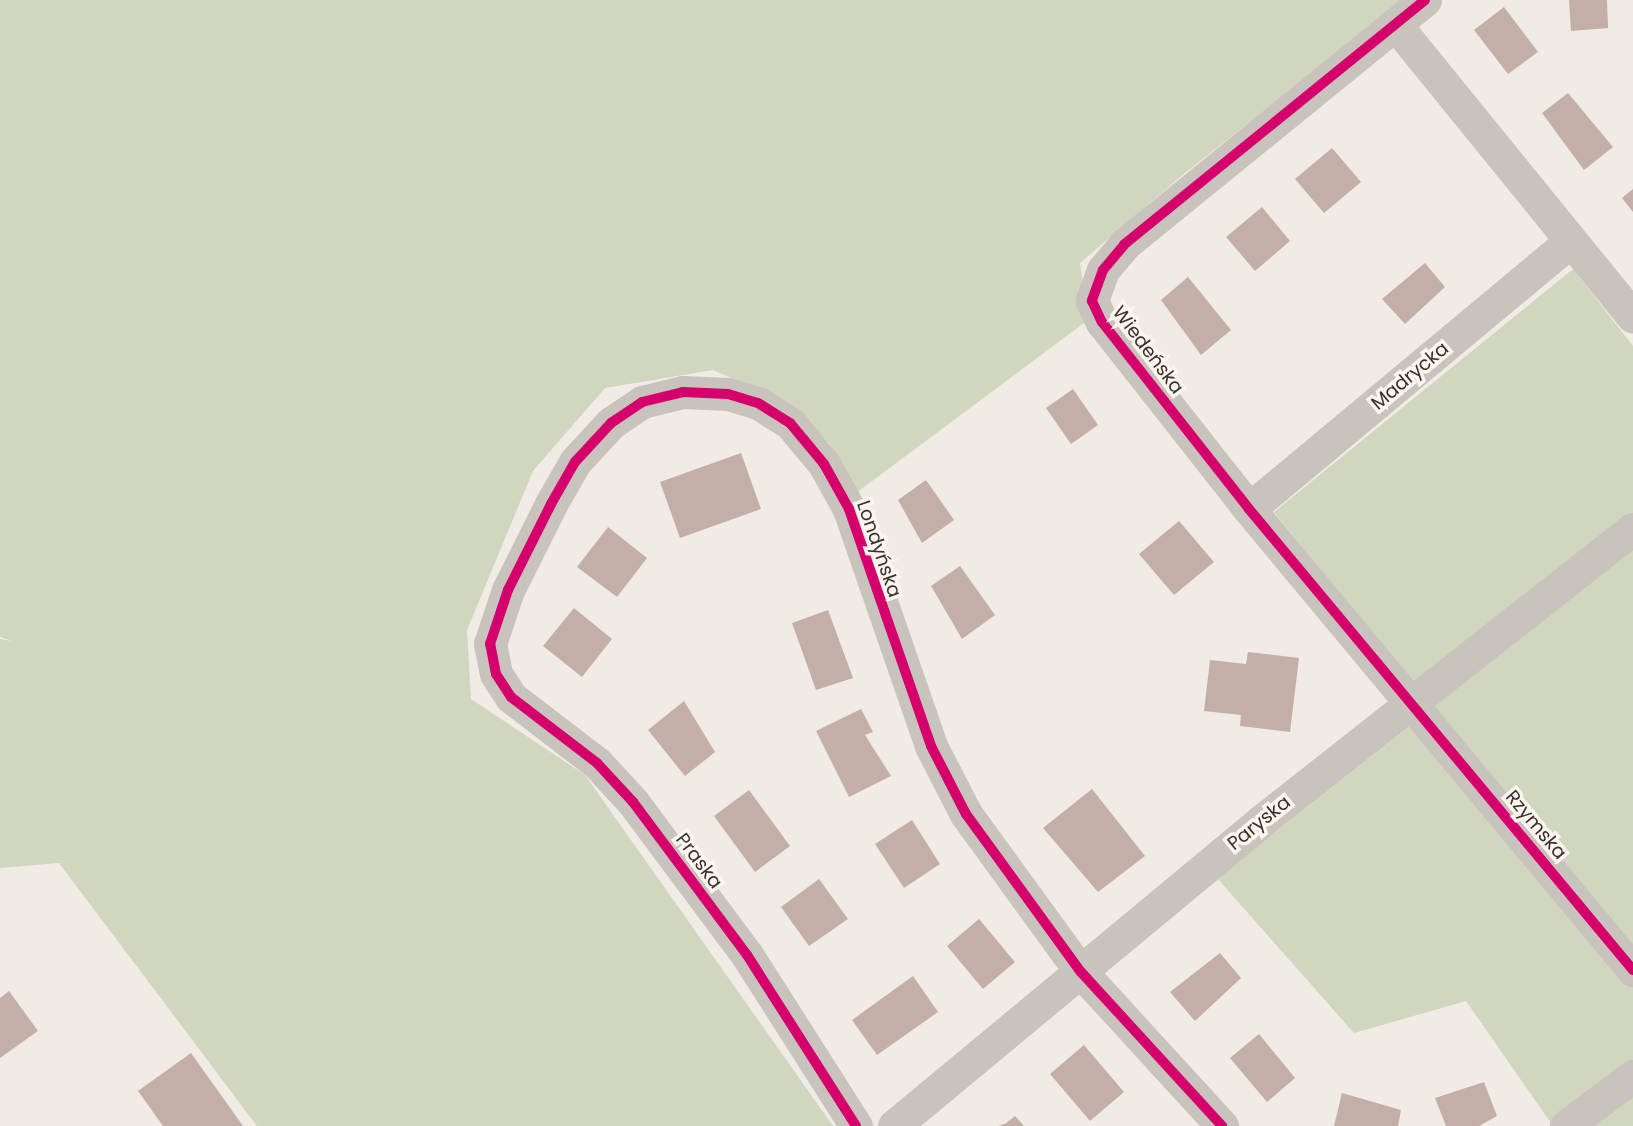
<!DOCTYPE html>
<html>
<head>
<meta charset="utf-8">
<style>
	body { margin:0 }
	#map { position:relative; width:1633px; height:1126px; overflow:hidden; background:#f0ebe5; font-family:Poppins,sans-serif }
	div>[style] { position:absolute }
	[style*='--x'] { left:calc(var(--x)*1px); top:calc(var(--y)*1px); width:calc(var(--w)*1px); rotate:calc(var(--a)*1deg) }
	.green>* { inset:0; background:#d1d6bf }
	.building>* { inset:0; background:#c3afa7 }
	.street>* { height:33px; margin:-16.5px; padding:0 16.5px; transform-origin:16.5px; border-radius:16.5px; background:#c9c3be }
	.cycleway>* { height:10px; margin:-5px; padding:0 5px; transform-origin:5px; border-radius:5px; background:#d6006c }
	span { translate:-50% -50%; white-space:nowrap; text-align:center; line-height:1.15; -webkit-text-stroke:7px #fbf5ee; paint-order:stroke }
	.street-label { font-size:19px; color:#3b302b }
</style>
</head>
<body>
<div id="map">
	<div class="green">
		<div style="clip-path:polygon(0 0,1405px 0,1185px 173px,1080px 263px,1088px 320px,856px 493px,830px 444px,788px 404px,713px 370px,605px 388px,533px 471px,467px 630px,471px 699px,585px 775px,833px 1126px,257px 1126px,59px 863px,0 868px,0 639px,12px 641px,0 637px)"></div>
		<div style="clip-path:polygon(1573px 269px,1633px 346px,1633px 1126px,1553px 1126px,1466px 1001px,1354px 1033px,1217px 878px,1433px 708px,1274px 512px)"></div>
	</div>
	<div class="building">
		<div style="clip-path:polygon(1569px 0,1607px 0,1608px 28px,1571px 31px)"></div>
		<div style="clip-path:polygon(1504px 7px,1538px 52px,1508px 74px,1474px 30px)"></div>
		<div style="clip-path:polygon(1568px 93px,1613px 147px,1584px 170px,1542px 113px)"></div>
		<div style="clip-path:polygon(1332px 148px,1361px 182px,1324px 213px,1295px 179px)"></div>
		<div style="clip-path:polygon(1633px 189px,1633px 212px,1622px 198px)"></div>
		<div style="clip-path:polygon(1262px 207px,1290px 241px,1255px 271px,1226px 237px)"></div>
		<div style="clip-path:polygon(1425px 263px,1445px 287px,1405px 324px,1382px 299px)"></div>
		<div style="clip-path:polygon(1188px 277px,1231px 330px,1201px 355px,1161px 300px)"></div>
		<div style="clip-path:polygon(1073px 389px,1098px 425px,1071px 444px,1046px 408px)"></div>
		<div style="clip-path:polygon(741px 453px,761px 509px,680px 538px,660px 482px)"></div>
		<div style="clip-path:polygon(926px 480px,954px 520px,922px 543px,898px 500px)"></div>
		<div style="clip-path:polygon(1179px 521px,1214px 562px,1174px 595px,1139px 554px)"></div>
		<div style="clip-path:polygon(608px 527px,647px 558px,617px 597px,577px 567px)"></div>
		<div style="clip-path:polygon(960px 566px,995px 615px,962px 639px,931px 586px)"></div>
		<div style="clip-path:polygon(574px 608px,612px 639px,582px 677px,543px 646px)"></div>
		<div style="clip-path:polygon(828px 610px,853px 678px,816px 690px,792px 623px)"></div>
		<div style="clip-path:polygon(1248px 652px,1299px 658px,1290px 732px,1240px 726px,1241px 715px,1204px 711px,1210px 660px,1246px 664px)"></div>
		<div style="clip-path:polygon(684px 701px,715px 752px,685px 776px,648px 730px)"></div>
		<div style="clip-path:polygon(861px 709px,873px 732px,865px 735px,891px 776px,849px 797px,816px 731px)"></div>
		<div style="clip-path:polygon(1092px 789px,1145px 856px,1098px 892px,1043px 828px)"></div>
		<div style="clip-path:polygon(749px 790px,790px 846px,755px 872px,714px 816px)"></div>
		<div style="clip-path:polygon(912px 820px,940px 864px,904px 888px,875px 844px)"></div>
		<div style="clip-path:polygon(819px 879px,848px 919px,809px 946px,781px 907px)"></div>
		<div style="clip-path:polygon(979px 919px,1015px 962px,983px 989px,947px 946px)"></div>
		<div style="clip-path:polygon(1220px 953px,1241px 978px,1195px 1021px,1170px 992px)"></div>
		<div style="clip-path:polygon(913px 976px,938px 1012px,877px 1055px,852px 1020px)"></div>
		<div style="clip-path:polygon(9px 991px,38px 1031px,0 1058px,0 998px)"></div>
		<div style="clip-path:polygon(1259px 1034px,1295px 1078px,1267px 1102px,1230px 1058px)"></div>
		<div style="clip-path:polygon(1084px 1045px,1124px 1092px,1090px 1121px,1050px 1074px)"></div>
		<div style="clip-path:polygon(191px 1053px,243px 1126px,163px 1126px,138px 1091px)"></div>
		<div style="clip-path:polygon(1484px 1082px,1497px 1116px,1479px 1126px,1446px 1126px,1435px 1098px)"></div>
		<div style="clip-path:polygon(1342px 1093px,1401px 1110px,1398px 1126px,1334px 1126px)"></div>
		<div style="clip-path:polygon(1015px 1116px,1024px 1126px,998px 1126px,1005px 1124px)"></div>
	</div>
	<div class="street">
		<div style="--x:1425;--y:0;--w:388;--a:140.9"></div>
		<div style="--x:1124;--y:245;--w:33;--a:130"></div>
		<div style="--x:1103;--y:270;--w:33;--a:110"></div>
		<div style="--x:1092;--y:301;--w:23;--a:65"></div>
		<div style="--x:1102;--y:322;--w:238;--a:51.8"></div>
		<div style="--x:1249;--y:509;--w:600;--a:50.21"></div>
		<div style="--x:1395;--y:24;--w:377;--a:50.9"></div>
		<div style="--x:1249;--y:509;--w:417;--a:-39.8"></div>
		<div style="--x:856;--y:1126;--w:203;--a:-122.5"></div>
		<div style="--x:747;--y:955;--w:191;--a:-126.7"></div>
		<div style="--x:633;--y:802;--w:53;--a:-132.7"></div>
		<div style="--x:597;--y:763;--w:108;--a:-142.5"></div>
		<div style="--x:511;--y:697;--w:27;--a:-123"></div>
		<div style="--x:496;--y:674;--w:31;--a:-101"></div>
		<div style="--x:490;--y:644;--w:57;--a:-71.6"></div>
		<div style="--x:508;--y:590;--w:96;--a:-63.4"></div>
		<div style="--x:551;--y:504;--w:48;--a:-60.3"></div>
		<div style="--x:575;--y:462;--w:53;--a:-47.3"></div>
		<div style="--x:611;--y:423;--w:37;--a:-34"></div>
		<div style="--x:642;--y:402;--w:42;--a:-13.7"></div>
		<div style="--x:683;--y:392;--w:45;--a:2.5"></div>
		<div style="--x:728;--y:394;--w:31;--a:17"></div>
		<div style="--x:758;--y:403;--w:38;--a:32"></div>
		<div style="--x:790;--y:423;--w:53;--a:50.3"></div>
		<div style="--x:824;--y:464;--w:51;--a:60.9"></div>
		<div style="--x:849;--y:509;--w:251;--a:70.9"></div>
		<div style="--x:931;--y:746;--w:76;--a:62.8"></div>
		<div style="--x:966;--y:814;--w:195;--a:54"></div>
		<div style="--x:1081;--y:972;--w:209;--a:47.5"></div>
		<div style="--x:894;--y:1126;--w:476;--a:-39.7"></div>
		<div style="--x:1260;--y:822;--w:474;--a:-38.2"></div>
		<div style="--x:1566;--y:1126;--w:84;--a:-36.7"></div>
	</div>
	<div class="cycleway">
		<div style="--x:1425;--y:0;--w:388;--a:140.9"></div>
		<div style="--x:1124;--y:245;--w:33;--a:130"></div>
		<div style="--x:1103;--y:270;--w:33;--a:110"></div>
		<div style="--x:1092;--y:301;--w:23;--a:65"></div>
		<div style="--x:1102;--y:322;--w:238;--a:51.8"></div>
		<div style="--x:1249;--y:509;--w:600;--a:50.21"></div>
		<div style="--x:856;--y:1126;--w:203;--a:-122.5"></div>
		<div style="--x:747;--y:955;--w:191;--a:-126.7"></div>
		<div style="--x:633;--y:802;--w:53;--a:-132.7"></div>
		<div style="--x:597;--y:763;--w:108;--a:-142.5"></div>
		<div style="--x:511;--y:697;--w:27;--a:-123"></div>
		<div style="--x:496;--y:674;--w:31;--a:-101"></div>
		<div style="--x:490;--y:644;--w:57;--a:-71.6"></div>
		<div style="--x:508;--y:590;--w:96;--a:-63.4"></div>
		<div style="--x:551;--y:504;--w:48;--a:-60.3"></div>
		<div style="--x:575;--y:462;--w:53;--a:-47.3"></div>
		<div style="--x:611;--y:423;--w:37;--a:-34"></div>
		<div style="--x:642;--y:402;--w:42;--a:-13.7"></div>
		<div style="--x:683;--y:392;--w:45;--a:2.5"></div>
		<div style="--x:728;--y:394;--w:31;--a:17"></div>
		<div style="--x:758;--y:403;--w:38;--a:32"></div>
		<div style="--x:790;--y:423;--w:53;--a:50.3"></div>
		<div style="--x:824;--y:464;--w:51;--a:60.9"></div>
		<div style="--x:849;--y:509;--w:251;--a:70.9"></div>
		<div style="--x:931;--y:746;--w:76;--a:62.8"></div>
		<div style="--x:966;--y:814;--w:195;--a:54"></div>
		<div style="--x:1081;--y:972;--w:209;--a:47.5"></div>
	</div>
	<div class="street-label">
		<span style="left:1148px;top:350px;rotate:53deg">Wiedeńska</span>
		<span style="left:1410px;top:376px;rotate:-40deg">Madrycka</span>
		<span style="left:879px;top:549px;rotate:71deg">Londyńska</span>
		<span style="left:1259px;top:823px;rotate:-39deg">Paryska</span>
		<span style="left:1536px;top:825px;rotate:50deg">Rzymska</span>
		<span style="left:699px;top:861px;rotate:53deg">Praska</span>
	</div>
</div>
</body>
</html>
